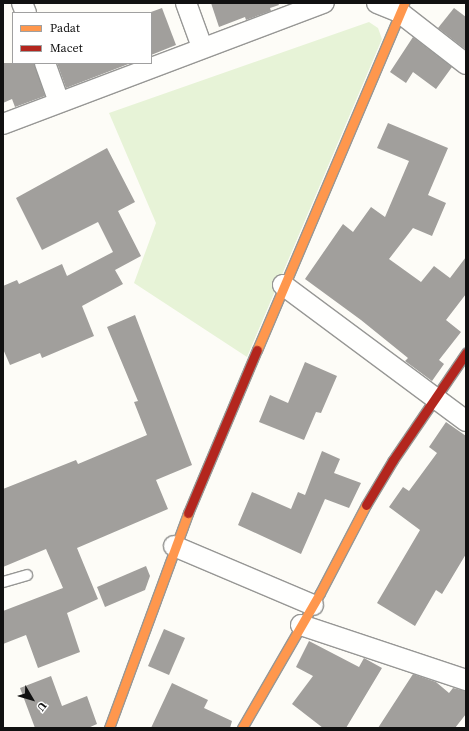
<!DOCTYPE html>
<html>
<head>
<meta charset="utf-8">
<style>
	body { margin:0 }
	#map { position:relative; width:469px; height:731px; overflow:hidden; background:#fdfcf7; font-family:"Source Serif 4",serif }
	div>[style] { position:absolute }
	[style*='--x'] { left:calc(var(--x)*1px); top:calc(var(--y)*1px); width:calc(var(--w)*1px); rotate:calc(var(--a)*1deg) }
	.green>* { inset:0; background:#e7f3d7 }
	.building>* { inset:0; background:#a19f9c }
	.roads { filter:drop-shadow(1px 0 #979795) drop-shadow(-1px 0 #979795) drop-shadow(0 1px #979795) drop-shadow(0 -1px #979795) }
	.lane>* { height:10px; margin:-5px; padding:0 5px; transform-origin:5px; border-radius:5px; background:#fffffe }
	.street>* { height:20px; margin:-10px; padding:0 10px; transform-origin:10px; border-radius:10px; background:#fffffe }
	.slow>* { height:9px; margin:-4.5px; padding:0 4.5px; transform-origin:4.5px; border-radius:4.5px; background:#ff974d }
	.jam>* { height:9px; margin:-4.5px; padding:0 4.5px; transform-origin:4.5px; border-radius:4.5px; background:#b3261e }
	span { translate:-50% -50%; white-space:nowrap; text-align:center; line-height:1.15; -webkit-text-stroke:4px #fff; paint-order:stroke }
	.frame { position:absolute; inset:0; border:4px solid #111; pointer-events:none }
	.legend { position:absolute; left:12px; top:12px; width:140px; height:52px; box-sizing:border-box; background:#fff; border:1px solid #a0a0a0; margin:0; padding:5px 7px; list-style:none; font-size:12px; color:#111 }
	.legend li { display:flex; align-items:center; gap:8px; height:20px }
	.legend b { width:20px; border:1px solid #a0a0a0 }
	.north { position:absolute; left:12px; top:679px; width:40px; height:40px; -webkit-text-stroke:3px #fff; paint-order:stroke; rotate:128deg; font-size:11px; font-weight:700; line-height:16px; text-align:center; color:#111 }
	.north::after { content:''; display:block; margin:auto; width:14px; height:18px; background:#111; clip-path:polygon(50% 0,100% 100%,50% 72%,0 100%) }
</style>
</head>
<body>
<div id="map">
	<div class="green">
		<div style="clip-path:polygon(369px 22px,378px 28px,382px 39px,247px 357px,134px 283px,156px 223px,109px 113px)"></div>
	</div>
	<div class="building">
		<div style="clip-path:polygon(211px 3px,278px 3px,279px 5px,270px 8px,271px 11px,246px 20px,245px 17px,219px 27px)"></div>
		<div style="clip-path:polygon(162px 8px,176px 45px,151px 55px,151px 12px)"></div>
		<div style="clip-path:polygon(454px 8px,466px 17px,465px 49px,438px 28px)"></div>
		<div style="clip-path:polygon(413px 37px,452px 67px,436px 89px,413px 72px,406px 83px,390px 72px)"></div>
		<div style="clip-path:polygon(3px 63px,34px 63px,45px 96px,15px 107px,12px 99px,3px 103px)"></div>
		<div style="clip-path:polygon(57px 63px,131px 63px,66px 88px)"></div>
		<div style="clip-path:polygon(388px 123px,448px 148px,428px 195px,446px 203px,432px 236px,413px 228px,389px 259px,421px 282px,434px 266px,450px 278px,466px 257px,466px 294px,446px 320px,461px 332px,439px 360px,444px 364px,432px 381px,405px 361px,408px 358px,361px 320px,305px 279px,343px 224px,353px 232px,371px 207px,385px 217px,409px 161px,377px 148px)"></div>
		<div style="clip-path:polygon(107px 148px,135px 202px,118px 211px,141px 256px,115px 270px,123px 284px,82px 306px,94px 336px,42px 358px,40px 353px,10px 365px,3px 349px,3px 286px,17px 280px,19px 284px,62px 264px,67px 276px,113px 252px,98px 222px,42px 250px,16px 198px)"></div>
		<div style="clip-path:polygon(135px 315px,192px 465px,156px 480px,168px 509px,77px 548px,98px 599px,67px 613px,80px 652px,38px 668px,26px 635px,3px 644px,3px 611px,63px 588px,46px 549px,3px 567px,3px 489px,76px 460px,78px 464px,147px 435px,134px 402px,138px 401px,107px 327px)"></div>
		<div style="clip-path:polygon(305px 362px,337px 376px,321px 413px,316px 412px,304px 440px,259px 422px,270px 395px,288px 403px)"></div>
		<div style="clip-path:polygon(446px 422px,466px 436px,466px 554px,442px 594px,436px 590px,415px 626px,377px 603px,420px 530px,389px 507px,403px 487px,409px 491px,437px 453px,429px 447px)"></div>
		<div style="clip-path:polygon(322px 451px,340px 459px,334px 473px,361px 483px,349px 508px,325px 499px,301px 554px,238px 525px,252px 492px,291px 509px,298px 492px,305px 495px)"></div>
		<div style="clip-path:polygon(146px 566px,150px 576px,145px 590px,105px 607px,97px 587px)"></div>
		<div style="clip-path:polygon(164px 629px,185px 638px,169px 675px,148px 666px)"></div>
		<div style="clip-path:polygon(309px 641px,359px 667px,364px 658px,382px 668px,346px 728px,323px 728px,292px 704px,313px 676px,296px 667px)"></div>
		<div style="clip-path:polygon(413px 674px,436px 682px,449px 693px,453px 688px,466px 691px,466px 714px,455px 728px,378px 728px)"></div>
		<div style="clip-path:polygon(51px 676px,62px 706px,87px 696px,97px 724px,88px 728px,35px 728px,20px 688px)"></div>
		<div style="clip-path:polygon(172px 683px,208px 700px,204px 708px,232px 721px,230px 728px,151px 728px)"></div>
	</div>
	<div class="roads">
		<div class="lane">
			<div style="--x:3;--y:582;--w:25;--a:-16"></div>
		</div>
		<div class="street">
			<div style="--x:22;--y:3;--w:11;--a:68"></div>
			<div style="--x:186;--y:3;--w:47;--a:70"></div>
			<div style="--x:377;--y:3;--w:24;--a:22"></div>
			<div style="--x:399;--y:12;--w:85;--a:37.8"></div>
			<div style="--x:45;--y:63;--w:41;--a:70.3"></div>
			<div style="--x:3;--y:124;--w:343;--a:-20.7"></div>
			<div style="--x:283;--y:285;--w:228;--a:36.6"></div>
			<div style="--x:174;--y:546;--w:151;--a:23"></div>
			<div style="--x:301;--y:625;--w:174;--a:18.4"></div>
		</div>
		<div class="slow">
			<div style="--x:257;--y:350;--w:377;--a:-67"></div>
			<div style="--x:109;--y:728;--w:229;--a:-69.8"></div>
			<div style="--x:242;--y:728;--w:156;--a:-60"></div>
			<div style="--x:320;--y:593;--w:99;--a:-62.4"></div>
		</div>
		<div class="jam">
			<div style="--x:366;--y:505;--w:52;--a:-59"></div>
			<div style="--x:393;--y:460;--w:130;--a:-55.7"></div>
			<div style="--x:188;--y:513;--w:177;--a:-67.1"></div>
		</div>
	</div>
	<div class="frame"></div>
	<ul class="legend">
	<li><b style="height:5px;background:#ff974d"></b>Padat</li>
	<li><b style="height:5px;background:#b3261e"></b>Macet</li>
	</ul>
	<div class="north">U</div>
</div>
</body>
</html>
